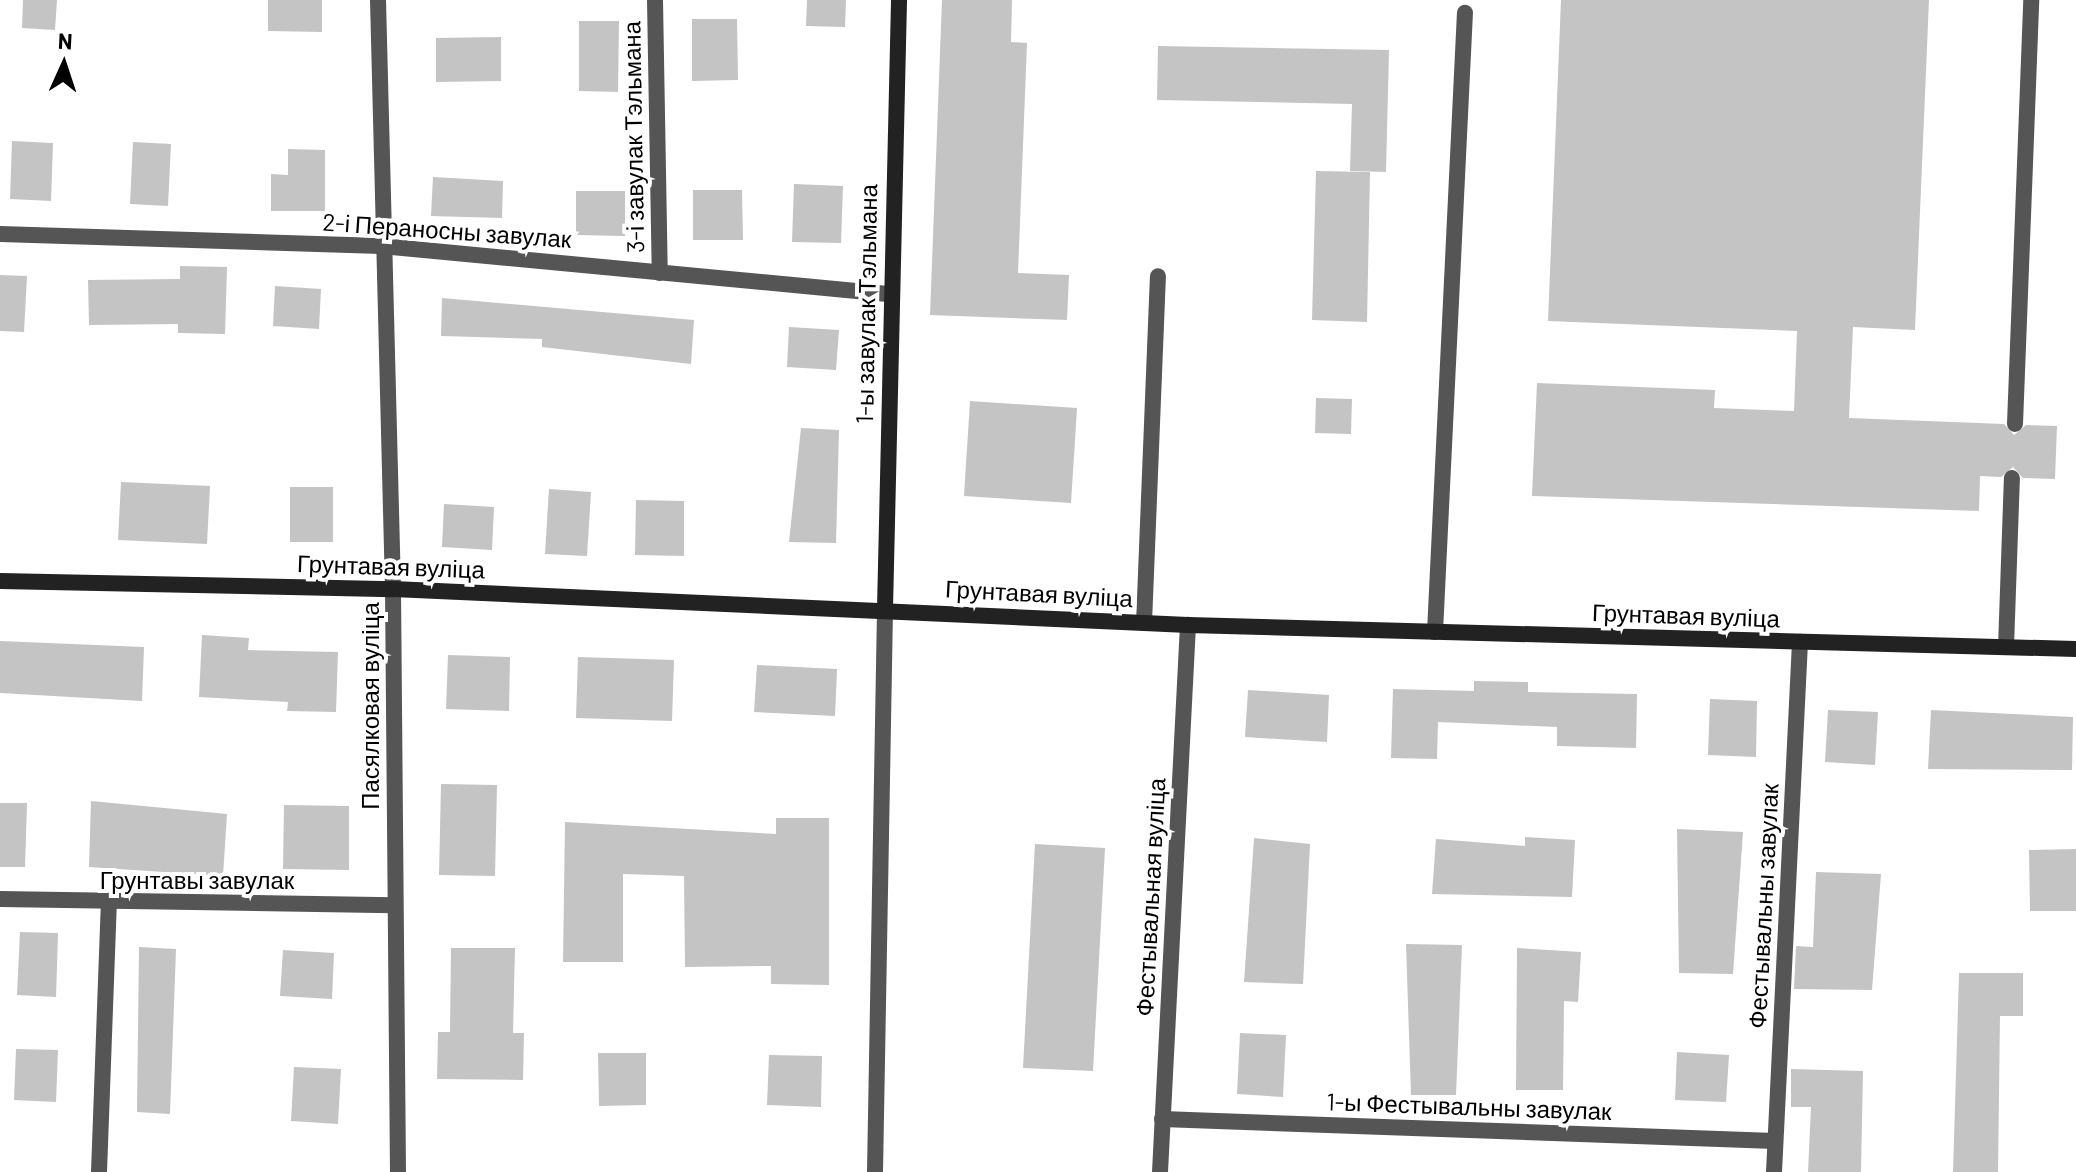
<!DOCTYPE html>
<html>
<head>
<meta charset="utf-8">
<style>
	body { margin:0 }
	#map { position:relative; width:2076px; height:1172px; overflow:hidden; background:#fff; font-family:Barlow,sans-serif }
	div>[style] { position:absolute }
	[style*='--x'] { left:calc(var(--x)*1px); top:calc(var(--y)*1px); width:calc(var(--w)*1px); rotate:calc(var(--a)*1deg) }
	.building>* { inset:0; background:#c4c4c4 }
	.service>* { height:16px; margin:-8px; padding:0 8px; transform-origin:8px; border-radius:8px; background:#555 }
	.minor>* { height:16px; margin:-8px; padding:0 8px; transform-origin:8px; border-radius:8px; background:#555 }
	.tertiary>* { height:16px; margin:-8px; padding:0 8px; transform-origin:8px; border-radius:8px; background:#555 }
	.secondary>* { height:16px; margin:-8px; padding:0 8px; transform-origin:8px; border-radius:8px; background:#222 }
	span { translate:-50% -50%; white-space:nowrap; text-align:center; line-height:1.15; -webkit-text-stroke:8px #fff; paint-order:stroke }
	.street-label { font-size:24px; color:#000 }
	.north { position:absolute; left:24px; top:24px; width:80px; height:80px; -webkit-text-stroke:6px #fff; paint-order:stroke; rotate:3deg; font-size:22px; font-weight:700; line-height:32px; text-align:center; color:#000 }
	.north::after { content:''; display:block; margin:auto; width:28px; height:36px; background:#000; clip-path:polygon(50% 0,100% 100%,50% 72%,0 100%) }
</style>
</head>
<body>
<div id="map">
	<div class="building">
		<div style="clip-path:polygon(23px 0,57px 0,55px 30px,22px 28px)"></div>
		<div style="clip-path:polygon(268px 0,322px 0,322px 32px,268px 31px)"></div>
		<div style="clip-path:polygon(807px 0,846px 0,845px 27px,806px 26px)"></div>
		<div style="clip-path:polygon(942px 0,1012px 0,1011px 42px,1027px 43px,1018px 273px,1069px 275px,1067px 320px,930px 315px)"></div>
		<div style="clip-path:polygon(1561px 0,1929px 0,1915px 330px,1853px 327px,1849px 418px,2004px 424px,2014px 435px,2026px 425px,2057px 426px,2055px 479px,2023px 478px,2013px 467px,2001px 477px,1980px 476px,1979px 511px,1532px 496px,1537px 383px,1715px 390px,1714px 408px,1794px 411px,1797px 331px,1548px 321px)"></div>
		<div style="clip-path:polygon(692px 19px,737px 19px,738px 80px,692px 81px)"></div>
		<div style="clip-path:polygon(579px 21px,619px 21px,618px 92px,579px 91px)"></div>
		<div style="clip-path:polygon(501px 37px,501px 81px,436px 82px,436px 38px)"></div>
		<div style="clip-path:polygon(1158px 46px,1389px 50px,1386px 172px,1350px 171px,1352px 104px,1157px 100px)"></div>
		<div style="clip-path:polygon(12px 141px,53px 143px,51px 201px,10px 199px)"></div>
		<div style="clip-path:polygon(133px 142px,171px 144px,168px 206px,130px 204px)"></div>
		<div style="clip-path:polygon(288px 149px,325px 150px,325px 211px,271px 211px,271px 174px,288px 175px)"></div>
		<div style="clip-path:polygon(1316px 171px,1370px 172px,1367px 322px,1312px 320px)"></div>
		<div style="clip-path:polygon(433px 177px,503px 181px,502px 218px,431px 216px)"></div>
		<div style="clip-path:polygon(794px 184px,843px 186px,841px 243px,792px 242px)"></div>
		<div style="clip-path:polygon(693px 190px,742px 190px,743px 240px,693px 240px)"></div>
		<div style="clip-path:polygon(576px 191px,625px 191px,625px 236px,576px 235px)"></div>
		<div style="clip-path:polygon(180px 266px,227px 267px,225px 334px,178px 333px,178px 324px,89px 325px,88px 280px,180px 279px)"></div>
		<div style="clip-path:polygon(0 275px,27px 276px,24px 332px,0 331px)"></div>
		<div style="clip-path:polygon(275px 286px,321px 289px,319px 329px,273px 326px)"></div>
		<div style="clip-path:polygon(442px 298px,694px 320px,691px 364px,542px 347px,542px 339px,441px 336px)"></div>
		<div style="clip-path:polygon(789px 327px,839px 330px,836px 370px,787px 367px)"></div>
		<div style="clip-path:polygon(1316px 398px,1352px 399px,1351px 434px,1315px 433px)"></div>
		<div style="clip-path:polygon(970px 401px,1077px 408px,1071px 503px,964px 496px)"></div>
		<div style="clip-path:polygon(801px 428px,839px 430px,836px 543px,789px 542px)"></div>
		<div style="clip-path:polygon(121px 482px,210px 486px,207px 544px,118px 540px)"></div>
		<div style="clip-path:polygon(290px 487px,333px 487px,333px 542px,290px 542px)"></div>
		<div style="clip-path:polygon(549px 489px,591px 492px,587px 556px,545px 554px)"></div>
		<div style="clip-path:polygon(636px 500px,684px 501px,684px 556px,635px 555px)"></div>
		<div style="clip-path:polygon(444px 504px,494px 507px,492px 550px,442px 547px)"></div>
		<div style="clip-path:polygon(202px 635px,249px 638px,248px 650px,338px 652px,336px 712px,287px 711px,288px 702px,199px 697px)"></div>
		<div style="clip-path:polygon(0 641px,144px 647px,142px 701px,0 693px)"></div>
		<div style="clip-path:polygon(448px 655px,510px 657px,509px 711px,446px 709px)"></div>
		<div style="clip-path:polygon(578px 657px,674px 660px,672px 721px,576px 718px)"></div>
		<div style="clip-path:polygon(757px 665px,837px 669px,835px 716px,754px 712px)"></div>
		<div style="clip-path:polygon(1474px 681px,1528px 682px,1528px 692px,1637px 694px,1636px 748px,1557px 746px,1557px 727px,1438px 722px,1437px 759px,1391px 758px,1393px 689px,1474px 691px)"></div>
		<div style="clip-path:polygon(1248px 690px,1329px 695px,1327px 742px,1245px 737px)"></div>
		<div style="clip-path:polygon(1710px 699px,1757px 701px,1756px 757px,1708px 755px)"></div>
		<div style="clip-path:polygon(1828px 710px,1878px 712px,1875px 765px,1825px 762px)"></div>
		<div style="clip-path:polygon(1931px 710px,2073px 717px,2072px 770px,1928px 769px)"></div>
		<div style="clip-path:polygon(441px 784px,497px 785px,495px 876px,439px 875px)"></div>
		<div style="clip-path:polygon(91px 801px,227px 814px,223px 876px,89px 867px)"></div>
		<div style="clip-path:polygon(0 803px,27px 803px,25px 867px,0 867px)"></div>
		<div style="clip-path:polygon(284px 805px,349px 806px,349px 870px,283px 869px)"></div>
		<div style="clip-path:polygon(776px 818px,829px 818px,829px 985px,771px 984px,771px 966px,685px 967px,684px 876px,623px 874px,623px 962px,563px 962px,565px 822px,776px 834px)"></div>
		<div style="clip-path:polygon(1677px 829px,1743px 832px,1733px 974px,1679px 973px)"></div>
		<div style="clip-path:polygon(1525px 837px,1575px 840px,1572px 897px,1432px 894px,1436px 839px,1525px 846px)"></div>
		<div style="clip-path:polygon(1254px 838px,1310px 844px,1303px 984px,1244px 982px)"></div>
		<div style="clip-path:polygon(1035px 844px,1105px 848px,1093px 1071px,1023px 1068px)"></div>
		<div style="clip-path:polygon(2076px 849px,2076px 911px,2030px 911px,2029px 850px)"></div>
		<div style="clip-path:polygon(1816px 872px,1881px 874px,1872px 990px,1794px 989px,1796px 946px,1813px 947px)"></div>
		<div style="clip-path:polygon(20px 932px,58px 933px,56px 997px,17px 995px)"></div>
		<div style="clip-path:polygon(1406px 944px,1462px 945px,1456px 1095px,1411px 1095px)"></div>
		<div style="clip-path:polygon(139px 947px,176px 949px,170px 1114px,137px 1112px)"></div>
		<div style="clip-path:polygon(451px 948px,515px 948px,513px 1033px,524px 1033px,523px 1080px,437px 1079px,438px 1032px,450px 1032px)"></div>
		<div style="clip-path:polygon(1517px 948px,1581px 952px,1578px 1002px,1564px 1001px,1563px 1090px,1516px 1090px)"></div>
		<div style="clip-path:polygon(283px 950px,334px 953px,332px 999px,280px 996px)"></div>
		<div style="clip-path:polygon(1959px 973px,2023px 973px,2023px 1016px,2000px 1016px,1998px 1172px,1953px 1172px)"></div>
		<div style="clip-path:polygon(1240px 1033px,1286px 1035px,1283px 1097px,1237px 1094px)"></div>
		<div style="clip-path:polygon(16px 1049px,58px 1050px,56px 1102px,14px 1100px)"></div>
		<div style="clip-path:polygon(1677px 1052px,1729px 1055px,1726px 1102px,1675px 1100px)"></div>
		<div style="clip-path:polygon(598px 1053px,646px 1053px,646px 1105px,599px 1106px)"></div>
		<div style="clip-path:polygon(769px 1055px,822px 1056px,821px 1107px,767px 1105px)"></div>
		<div style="clip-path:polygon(294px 1067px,341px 1069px,338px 1124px,291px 1121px)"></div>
		<div style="clip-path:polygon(1791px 1069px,1863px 1071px,1861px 1172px,1808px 1172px,1811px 1107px,1791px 1107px)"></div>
	</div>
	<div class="service">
		<div style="--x:2015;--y:424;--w:424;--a:-87.8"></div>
		<div style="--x:1144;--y:623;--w:347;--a:-87.7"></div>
		<div style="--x:1435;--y:632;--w:620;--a:-87.23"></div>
		<div style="--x:2006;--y:647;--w:169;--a:-88"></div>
	</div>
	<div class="minor">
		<div style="--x:378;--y:0;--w:589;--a:88.54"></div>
		<div style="--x:393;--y:589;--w:583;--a:89.51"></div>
		<div style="--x:655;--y:0;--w:273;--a:89"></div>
		<div style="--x:0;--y:234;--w:381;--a:1.8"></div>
		<div style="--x:381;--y:246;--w:509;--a:5.41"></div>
		<div style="--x:0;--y:899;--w:394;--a:0.9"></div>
		<div style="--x:1162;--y:1119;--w:613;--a:2.06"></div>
		<div style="--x:99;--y:1172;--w:268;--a:-87.9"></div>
		<div style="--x:875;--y:1172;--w:563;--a:-88.98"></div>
		<div style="--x:1774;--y:1172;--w:531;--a:-87.19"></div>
	</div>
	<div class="tertiary">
		<div style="--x:1160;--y:1172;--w:548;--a:-87.07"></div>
	</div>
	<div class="secondary">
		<div style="--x:0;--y:581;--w:393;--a:1.2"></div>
		<div style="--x:393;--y:589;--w:796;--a:2.59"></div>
		<div style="--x:1188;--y:625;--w:888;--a:1.55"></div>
		<div style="--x:885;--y:609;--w:609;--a:-88.68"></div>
	</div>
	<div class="street-label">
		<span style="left:633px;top:137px;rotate:-91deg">3-і завулак Тэльмана</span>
		<span style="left:447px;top:230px;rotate:4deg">2-і Пераносны завулак</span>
		<span style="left:866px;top:304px;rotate:-89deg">1-ы завулак Тэльмана</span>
		<span style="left:391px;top:566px;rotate:2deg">Грунтавая вуліца</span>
		<span style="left:1039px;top:593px;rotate:3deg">Грунтавая вуліца</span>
		<span style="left:1686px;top:615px;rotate:2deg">Грунтавая вуліца</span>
		<span style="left:370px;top:706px;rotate:-90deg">Пасялковая вуліца</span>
		<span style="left:197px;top:880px">Грунтавы завулак</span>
		<span style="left:1150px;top:897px;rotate:-87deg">Фестывальная вуліца</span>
		<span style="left:1763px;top:906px;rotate:-87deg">Фестывальны завулак</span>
		<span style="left:1469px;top:1106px;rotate:2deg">1-ы Фестывальны завулак</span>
	</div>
	<div class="north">N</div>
</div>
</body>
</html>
